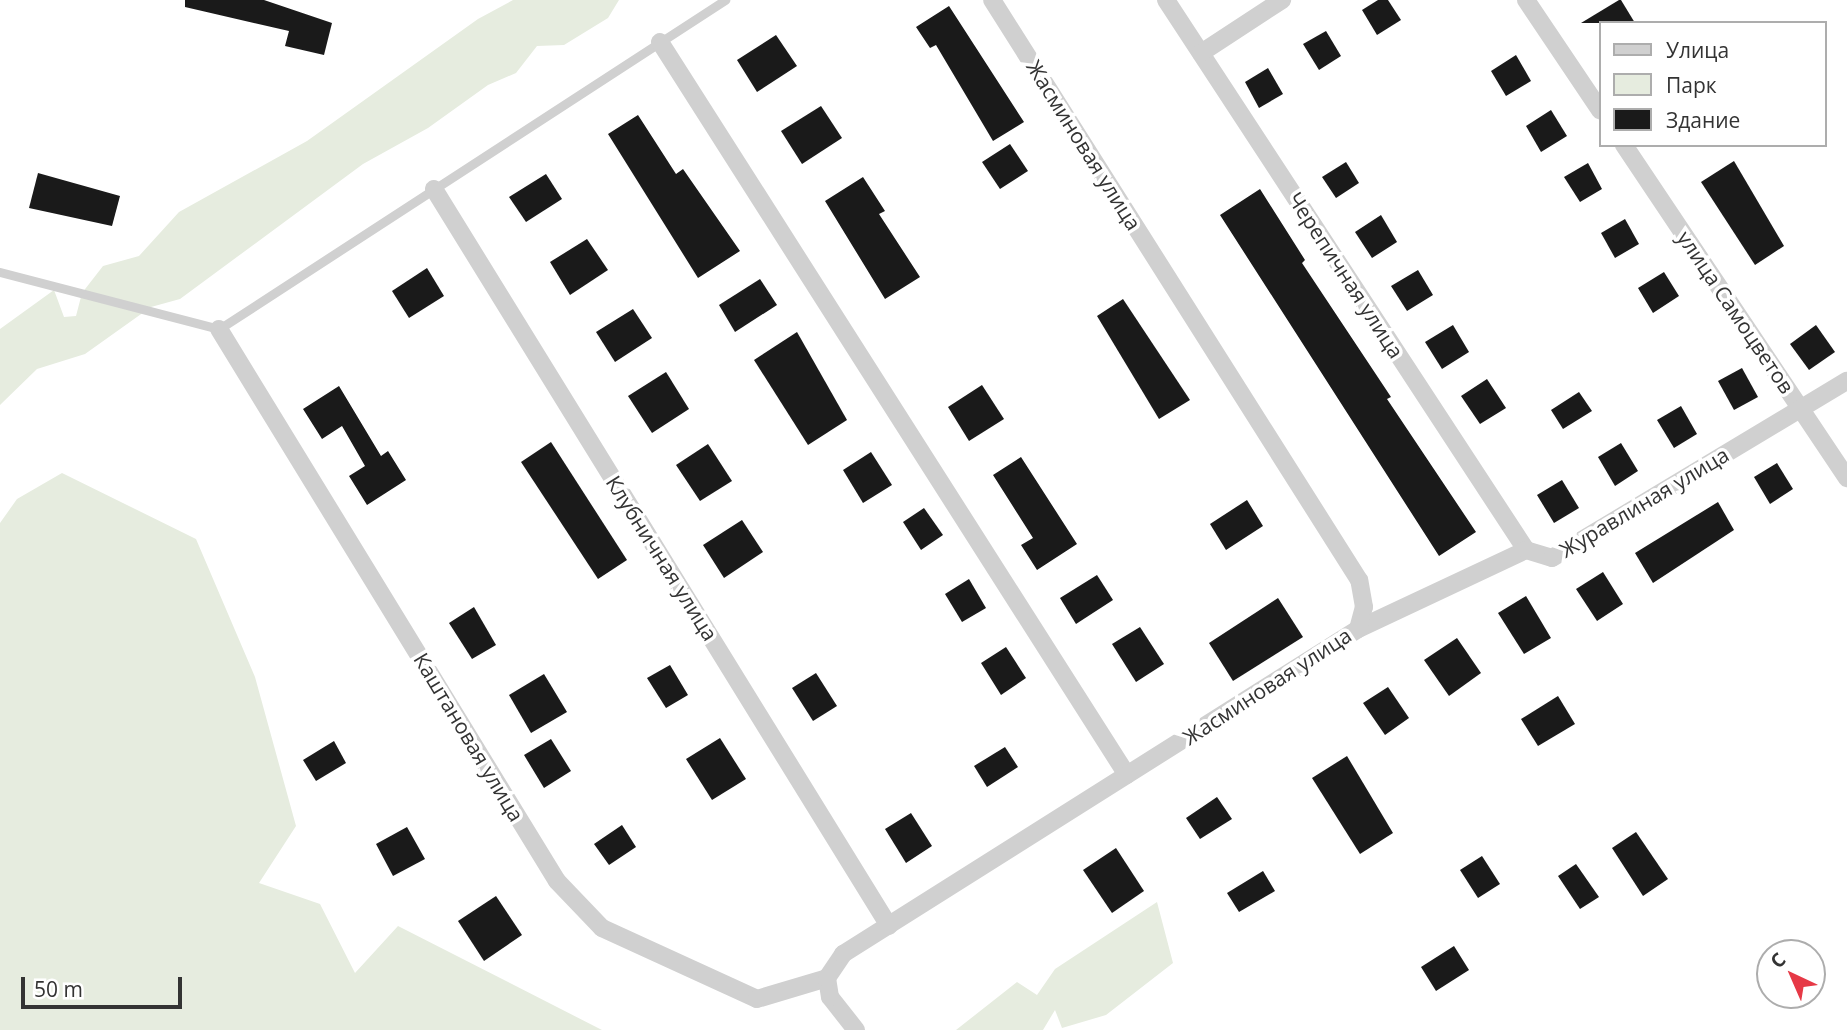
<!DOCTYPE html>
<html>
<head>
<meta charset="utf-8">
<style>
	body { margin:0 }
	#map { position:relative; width:1847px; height:1030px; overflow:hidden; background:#fff; font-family:"Open Sans",sans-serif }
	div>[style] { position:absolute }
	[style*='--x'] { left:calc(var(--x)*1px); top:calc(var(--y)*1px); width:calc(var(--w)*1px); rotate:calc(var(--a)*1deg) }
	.green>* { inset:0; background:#e6ecdf }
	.building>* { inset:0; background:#1a1a1a }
	.lane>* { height:9px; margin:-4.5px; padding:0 4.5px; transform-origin:4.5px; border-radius:4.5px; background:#d0d0d0 }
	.street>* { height:18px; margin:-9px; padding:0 9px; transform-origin:9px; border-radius:9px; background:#d0d0d0 }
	span { translate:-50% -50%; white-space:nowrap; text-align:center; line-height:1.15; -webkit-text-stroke:7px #fff; paint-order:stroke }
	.street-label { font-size:21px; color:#333 }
	.legend { position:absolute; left:1599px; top:21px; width:228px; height:126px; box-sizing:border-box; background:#fff; border:2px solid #adadad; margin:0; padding:9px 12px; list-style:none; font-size:21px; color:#333 }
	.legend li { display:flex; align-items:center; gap:14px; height:35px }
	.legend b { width:35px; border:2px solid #adadad }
	.north { position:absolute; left:1756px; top:939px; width:70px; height:70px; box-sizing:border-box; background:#fff; border:2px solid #adadad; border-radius:50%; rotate:316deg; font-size:19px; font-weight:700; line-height:28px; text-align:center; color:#333 }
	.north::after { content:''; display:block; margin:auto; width:24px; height:32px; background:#e63946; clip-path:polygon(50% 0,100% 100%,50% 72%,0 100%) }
	.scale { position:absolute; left:21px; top:977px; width:161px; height:32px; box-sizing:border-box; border:4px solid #333; border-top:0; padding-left:9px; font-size:21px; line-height:24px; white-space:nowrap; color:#333; -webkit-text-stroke:5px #fff; paint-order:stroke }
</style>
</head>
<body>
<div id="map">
	<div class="green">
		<div style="clip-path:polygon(513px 0,619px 0,608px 18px,564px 45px,537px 46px,516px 73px,488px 85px,428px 128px,363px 164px,180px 299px,151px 307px,85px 354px,37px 369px,0 405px,0 329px,54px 290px,64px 317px,76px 316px,82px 293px,103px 266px,139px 256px,179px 212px,307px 141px,478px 19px)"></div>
		<div style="clip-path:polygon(62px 473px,196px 539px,255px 677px,296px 826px,259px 883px,320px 904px,355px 973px,398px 926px,602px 1030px,0 1030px,0 523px,17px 499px)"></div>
		<div style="clip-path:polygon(1157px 902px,1173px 963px,1106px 1015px,1062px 1028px,1055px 1010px,1043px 1030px,956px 1030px,1017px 982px,1037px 995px,1055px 969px)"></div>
	</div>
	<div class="building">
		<div style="clip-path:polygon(185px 0,264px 0,332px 23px,324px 55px,285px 46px,289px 31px,185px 7px)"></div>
		<div style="clip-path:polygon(1378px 0,1388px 0,1401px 20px,1377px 35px,1362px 10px)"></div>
		<div style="clip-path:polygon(1621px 0,1635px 23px,1581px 23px,1619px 0)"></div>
		<div style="clip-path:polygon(949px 6px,1024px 122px,993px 141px,936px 45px,930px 48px,916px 27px)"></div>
		<div style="clip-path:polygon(1326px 31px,1341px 56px,1319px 70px,1303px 44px)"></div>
		<div style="clip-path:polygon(776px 35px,797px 66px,757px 92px,737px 60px)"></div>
		<div style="clip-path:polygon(1516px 55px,1531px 81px,1506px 96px,1491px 71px)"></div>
		<div style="clip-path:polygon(1268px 68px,1283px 94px,1259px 108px,1245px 82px)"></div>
		<div style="clip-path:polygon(821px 106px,842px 138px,802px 164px,781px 131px)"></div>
		<div style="clip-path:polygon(1551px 110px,1567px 136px,1541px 152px,1526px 126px)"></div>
		<div style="clip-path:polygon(638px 115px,676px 174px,683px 169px,740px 251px,698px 278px,608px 134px)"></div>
		<div style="clip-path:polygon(1010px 144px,1028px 171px,1000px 189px,982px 162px)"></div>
		<div style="clip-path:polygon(1734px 161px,1784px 246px,1755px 265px,1701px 182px)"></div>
		<div style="clip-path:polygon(1346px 162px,1359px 183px,1336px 198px,1322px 177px)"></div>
		<div style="clip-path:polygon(1588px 163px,1602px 189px,1580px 202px,1564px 177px)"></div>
		<div style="clip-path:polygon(38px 173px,120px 196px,112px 226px,29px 208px)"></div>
		<div style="clip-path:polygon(546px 174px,562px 199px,526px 222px,509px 197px)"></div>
		<div style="clip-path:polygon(863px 177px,885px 211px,879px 214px,920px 277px,885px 299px,825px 201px)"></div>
		<div style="clip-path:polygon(1260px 189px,1305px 260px,1302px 263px,1391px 397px,1387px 399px,1476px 532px,1439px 556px,1220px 215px)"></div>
		<div style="clip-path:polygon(1381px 215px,1397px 242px,1372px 258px,1355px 232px)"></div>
		<div style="clip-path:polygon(1625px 219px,1639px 244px,1615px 258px,1601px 233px)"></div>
		<div style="clip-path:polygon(587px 239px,608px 270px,570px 295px,550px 262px)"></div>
		<div style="clip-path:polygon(427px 268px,444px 296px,409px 318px,392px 291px)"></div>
		<div style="clip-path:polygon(1418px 270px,1433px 295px,1407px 311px,1391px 286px)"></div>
		<div style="clip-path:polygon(1664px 272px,1679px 296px,1653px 313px,1638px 288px)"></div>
		<div style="clip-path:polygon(760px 279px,777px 305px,735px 332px,719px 305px)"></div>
		<div style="clip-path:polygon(1123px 299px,1190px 400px,1159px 419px,1097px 316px)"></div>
		<div style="clip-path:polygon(633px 309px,652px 338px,615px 362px,596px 332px)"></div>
		<div style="clip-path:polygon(1453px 325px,1469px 352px,1442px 369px,1425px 342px)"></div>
		<div style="clip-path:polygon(1816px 325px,1835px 352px,1809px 370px,1790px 344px)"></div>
		<div style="clip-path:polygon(797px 332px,847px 420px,808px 445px,754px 360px)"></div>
		<div style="clip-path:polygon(1742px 368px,1758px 397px,1734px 410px,1718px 381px)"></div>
		<div style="clip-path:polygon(666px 372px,689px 409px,652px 433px,628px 396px)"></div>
		<div style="clip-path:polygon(1487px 379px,1506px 408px,1480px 424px,1461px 396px)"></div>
		<div style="clip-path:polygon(982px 385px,1004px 419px,969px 441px,948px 407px)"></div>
		<div style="clip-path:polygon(339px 386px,381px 456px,388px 451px,406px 480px,367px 505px,349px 476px,365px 466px,342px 426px,322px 439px,303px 409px)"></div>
		<div style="clip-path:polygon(1579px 392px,1592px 411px,1563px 429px,1551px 410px)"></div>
		<div style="clip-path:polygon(1681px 406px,1697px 434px,1674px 448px,1657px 420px)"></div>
		<div style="clip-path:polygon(551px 442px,627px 560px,598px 579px,521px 462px)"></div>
		<div style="clip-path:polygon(1621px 443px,1638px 471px,1615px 486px,1598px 457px)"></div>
		<div style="clip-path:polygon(708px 444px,732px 481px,700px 501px,676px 465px)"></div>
		<div style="clip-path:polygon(871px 452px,892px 485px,863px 503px,843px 470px)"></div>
		<div style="clip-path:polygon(1021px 457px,1077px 544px,1037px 570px,1021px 545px,1033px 538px,993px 475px)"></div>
		<div style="clip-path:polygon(1777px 463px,1793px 489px,1770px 504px,1754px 477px)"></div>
		<div style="clip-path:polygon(1562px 480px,1579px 508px,1554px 523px,1537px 495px)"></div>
		<div style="clip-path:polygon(1247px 500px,1263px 526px,1226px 550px,1210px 524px)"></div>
		<div style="clip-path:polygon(1718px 502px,1734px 530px,1653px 583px,1635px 553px)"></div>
		<div style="clip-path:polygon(924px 508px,943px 535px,921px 550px,903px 522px)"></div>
		<div style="clip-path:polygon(742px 520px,763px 552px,724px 578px,703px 545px)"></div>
		<div style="clip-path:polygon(1603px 572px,1623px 604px,1597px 621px,1576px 589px)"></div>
		<div style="clip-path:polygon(1097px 575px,1113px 600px,1076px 624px,1060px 598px)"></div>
		<div style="clip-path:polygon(969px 579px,986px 608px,962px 622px,945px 594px)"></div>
		<div style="clip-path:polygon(1526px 596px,1551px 638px,1524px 654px,1498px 613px)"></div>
		<div style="clip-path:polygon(1278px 598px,1303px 637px,1233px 681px,1209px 643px)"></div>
		<div style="clip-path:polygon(474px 607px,496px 645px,472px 659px,449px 623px)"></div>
		<div style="clip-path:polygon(1140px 627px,1164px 664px,1136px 682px,1112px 644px)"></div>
		<div style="clip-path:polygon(1457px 638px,1481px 673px,1449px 696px,1424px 660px)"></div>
		<div style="clip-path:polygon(1006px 647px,1026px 678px,1001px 695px,981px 663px)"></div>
		<div style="clip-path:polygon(670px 665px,688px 695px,666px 708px,647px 678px)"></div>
		<div style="clip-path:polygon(816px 673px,837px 706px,813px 721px,792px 688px)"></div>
		<div style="clip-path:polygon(544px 674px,567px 712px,531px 733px,509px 695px)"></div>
		<div style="clip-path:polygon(1388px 687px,1409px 718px,1385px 735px,1363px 703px)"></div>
		<div style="clip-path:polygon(1558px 696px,1575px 724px,1538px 746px,1521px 719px)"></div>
		<div style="clip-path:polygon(720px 738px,746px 779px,712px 800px,686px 759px)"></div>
		<div style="clip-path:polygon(551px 739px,571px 771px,544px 788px,524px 755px)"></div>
		<div style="clip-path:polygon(334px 741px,346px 763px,316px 781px,303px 760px)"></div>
		<div style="clip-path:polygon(1005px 747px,1018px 767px,987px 787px,974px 766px)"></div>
		<div style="clip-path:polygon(1347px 756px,1393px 833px,1360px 854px,1312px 778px)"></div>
		<div style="clip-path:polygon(1217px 797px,1232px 819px,1200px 839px,1186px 818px)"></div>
		<div style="clip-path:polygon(911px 813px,932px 846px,906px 863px,885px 829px)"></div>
		<div style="clip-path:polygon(622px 825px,636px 847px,609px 865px,594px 844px)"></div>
		<div style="clip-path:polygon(407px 827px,425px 859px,393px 876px,376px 844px)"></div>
		<div style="clip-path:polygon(1636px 832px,1668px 879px,1643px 896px,1612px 848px)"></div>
		<div style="clip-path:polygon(1116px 848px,1144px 891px,1112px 913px,1083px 870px)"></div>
		<div style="clip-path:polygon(1482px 856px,1500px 884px,1478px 898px,1460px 870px)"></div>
		<div style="clip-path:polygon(1576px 864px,1599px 897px,1580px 909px,1558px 876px)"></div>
		<div style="clip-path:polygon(1263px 871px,1275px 891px,1239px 912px,1227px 893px)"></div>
		<div style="clip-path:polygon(496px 896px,522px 935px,484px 961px,458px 921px)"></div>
		<div style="clip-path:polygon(1454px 946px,1469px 970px,1436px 991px,1421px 967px)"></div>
	</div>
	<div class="lane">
		<div style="--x:0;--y:272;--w:226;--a:14.6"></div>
		<div style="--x:219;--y:329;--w:604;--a:-33.03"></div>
	</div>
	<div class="street">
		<div style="--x:1166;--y:0;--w:657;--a:56.79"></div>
		<div style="--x:1526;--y:0;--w:133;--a:56.1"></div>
		<div style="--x:660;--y:42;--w:869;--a:57.5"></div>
		<div style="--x:1201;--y:53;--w:97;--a:-33.2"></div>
		<div style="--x:1624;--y:145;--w:401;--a:56.2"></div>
		<div style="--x:434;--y:189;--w:866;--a:58.31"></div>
		<div style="--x:219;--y:329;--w:647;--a:58.52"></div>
		<div style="--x:557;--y:881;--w:65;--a:46.2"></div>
		<div style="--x:602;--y:928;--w:170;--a:24.6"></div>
		<div style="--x:757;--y:999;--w:73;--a:-16.7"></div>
		<div style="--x:1358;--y:629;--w:186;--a:-25.2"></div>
		<div style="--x:1526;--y:550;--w:27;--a:17"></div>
		<div style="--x:1552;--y:558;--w:344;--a:-31"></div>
		<div style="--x:856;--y:1030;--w:42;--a:-128.2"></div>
		<div style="--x:830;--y:997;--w:19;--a:-99"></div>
		<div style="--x:827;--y:978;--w:29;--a:-56"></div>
		<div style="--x:843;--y:954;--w:609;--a:-32.25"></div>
		<div style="--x:1358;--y:629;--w:23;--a:-75"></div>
		<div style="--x:1364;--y:607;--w:27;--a:-100"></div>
		<div style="--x:1359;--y:580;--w:686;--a:-122.32"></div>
	</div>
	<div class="street-label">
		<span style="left:1084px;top:145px;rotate:58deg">Жасминовая улица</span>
		<span style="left:1346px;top:275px;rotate:57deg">Черепичная улица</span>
		<span style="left:1736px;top:312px;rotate:56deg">улица Самоцветов</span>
		<span style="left:1644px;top:502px;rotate:-31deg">Журавлиная улица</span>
		<span style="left:662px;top:558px;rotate:58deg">Клубничная улица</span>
		<span style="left:1267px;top:686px;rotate:-33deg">Жасминовая улица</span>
		<span style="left:469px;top:737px;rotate:59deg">Каштановая улица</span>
	</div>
	<ul class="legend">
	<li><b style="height:9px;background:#d0d0d0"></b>Улица</li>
	<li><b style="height:19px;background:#e6ecdf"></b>Парк</li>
	<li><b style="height:19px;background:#1a1a1a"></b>Здание</li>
	</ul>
	<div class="north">С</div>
	<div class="scale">50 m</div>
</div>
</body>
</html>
